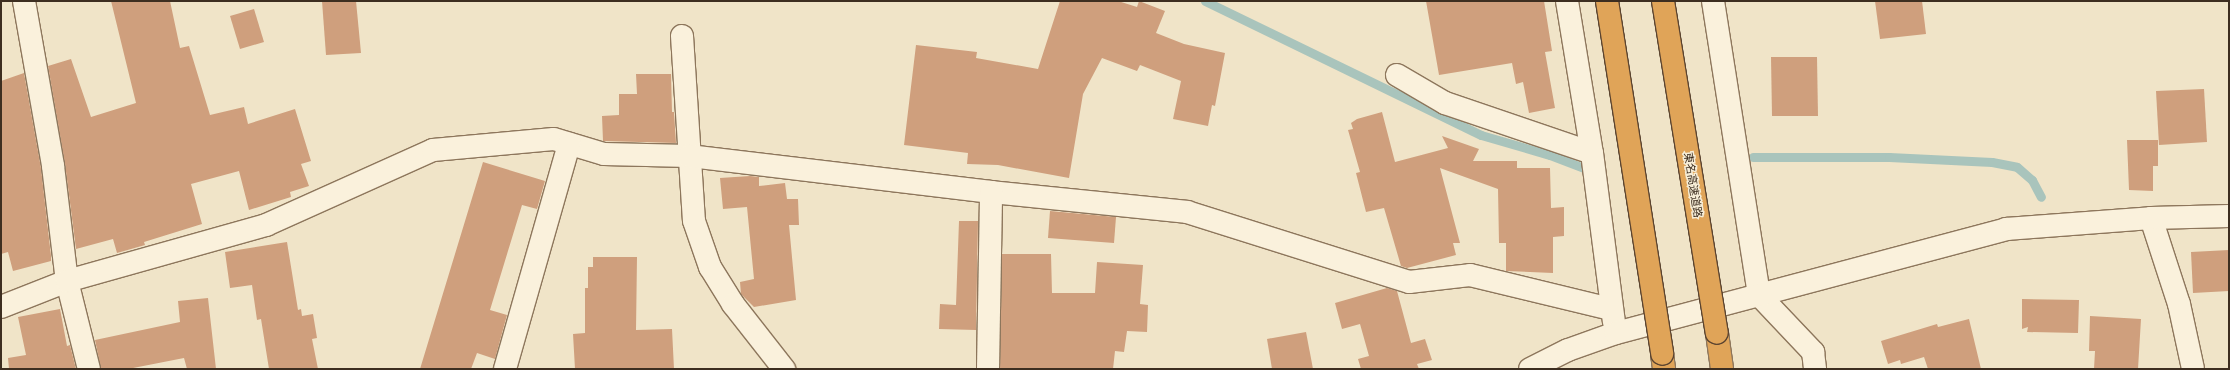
<!DOCTYPE html>
<html>
<head>
<meta charset="utf-8">
<style>
	body { margin:0 }
	#map { position:relative; width:2230px; height:370px; overflow:hidden; background:#f0e4c8; font-family:"Libre Baskerville","Noto Sans JP",serif }
	div>[style] { position:absolute }
	[style*='--x'] { left:calc(var(--x)*1px); top:calc(var(--y)*1px); width:calc(var(--w)*1px); rotate:calc(var(--a)*1deg) }
	.stream>* { height:9px; margin:-4.5px; padding:0 4.5px; transform-origin:4.5px; border-radius:4.5px; background:#a9c4bc }
	.building>* { inset:0; background:#cf9f7d }
	.roads { filter:drop-shadow(1px 0 #8d765c) drop-shadow(-1px 0 #8d765c) drop-shadow(0 1px #8d765c) drop-shadow(0 -1px #8d765c) }
	.minor>* { height:22px; margin:-11px; padding:0 11px; transform-origin:11px; border-radius:11px; background:#faf1dc }
	.highway>* { height:22px; margin:-11px; padding:0 11px; transform-origin:11px; border-radius:11px; background:#e0a458 }
	.bridges { filter:drop-shadow(1px 0 #5b4430) drop-shadow(-1px 0 #5b4430) drop-shadow(0 1px #5b4430) drop-shadow(0 -1px #5b4430) }
	.highway-bridge>* { height:22px; margin:-11px; padding:0 11px; transform-origin:11px; border-radius:11px; background:#e0a458 }
	span { translate:-50% -50%; white-space:nowrap; text-align:center; line-height:1.15; -webkit-text-stroke:3px #f7eed8; paint-order:stroke }
	.street-label { font-size:11px; color:#3d2e20 }
	.frame { position:absolute; inset:0; border:2px solid #3d2e20; pointer-events:none }
</style>
</head>
<body>
<div id="map">
	<div class="stream">
		<div style="--x:1205;--y:1;--w:307;--a:25.9"></div>
		<div style="--x:1481;--y:135;--w:72;--a:16.2"></div>
		<div style="--x:1550;--y:155;--w:47;--a:21.1"></div>
		<div style="--x:1753;--y:157;--w:136;--a:0"></div>
		<div style="--x:1889;--y:157;--w:103;--a:2.8"></div>
		<div style="--x:1992;--y:162;--w:25;--a:11"></div>
		<div style="--x:2017;--y:167;--w:20;--a:41"></div>
		<div style="--x:2032;--y:180;--w:19;--a:62"></div>
	</div>
	<div class="building">
		<div style="clip-path:polygon(111px 1px,170px 1px,180px 48px,189px 46px,210px 115px,244px 107px,248px 124px,295px 109px,311px 161px,301px 164px,309px 186px,290px 192px,291px 197px,249px 210px,239px 171px,191px 184px,202px 224px,144px 242px,145px 245px,117px 253px,113px 239px,76px 249px,65px 164px,48px 66px,71px 59px,91px 117px,136px 103px)"></div>
		<div style="clip-path:polygon(322px 1px,356px 1px,361px 53px,326px 55px)"></div>
		<div style="clip-path:polygon(1060px 1px,1118px 1px,1137px 7px,1139px 1px,1165px 11px,1156px 33px,1184px 44px,1225px 53px,1215px 106px,1212px 105px,1208px 126px,1173px 119px,1181px 81px,1140px 65px,1137px 71px,1102px 58px,1083px 94px,1069px 178px,998px 165px,967px 164px,968px 153px,904px 145px,916px 45px,977px 52px,976px 58px,1038px 69px)"></div>
		<div style="clip-path:polygon(1426px 1px,1544px 1px,1552px 51px,1545px 52px,1555px 108px,1529px 113px,1523px 82px,1516px 84px,1512px 63px,1439px 75px)"></div>
		<div style="clip-path:polygon(1875px 1px,1922px 1px,1926px 34px,1880px 39px)"></div>
		<div style="clip-path:polygon(254px 9px,264px 42px,240px 49px,230px 16px)"></div>
		<div style="clip-path:polygon(1771px 57px,1817px 57px,1818px 116px,1772px 116px)"></div>
		<div style="clip-path:polygon(24px 73px,41px 168px,51px 256px,51px 261px,13px 271px,8px 252px,1px 254px,1px 81px)"></div>
		<div style="clip-path:polygon(636px 74px,671px 74px,672px 112px,674px 112px,676px 143px,603px 141px,602px 116px,619px 115px,619px 94px,637px 94px)"></div>
		<div style="clip-path:polygon(2204px 89px,2207px 142px,2159px 145px,2156px 91px)"></div>
		<div style="clip-path:polygon(1382px 112px,1395px 162px,1448px 148px,1442px 136px,1479px 149px,1473px 161px,1517px 161px,1517px 168px,1550px 168px,1551px 208px,1564px 207px,1564px 236px,1553px 237px,1553px 273px,1506px 271px,1506px 243px,1499px 243px,1498px 189px,1440px 168px,1460px 243px,1453px 243px,1456px 255px,1407px 268px,1401px 266px,1384px 208px,1366px 212px,1356px 173px,1360px 172px,1348px 130px,1353px 129px,1351px 123px,1357px 119px)"></div>
		<div style="clip-path:polygon(2127px 140px,2158px 140px,2158px 166px,2153px 166px,2153px 191px,2129px 190px)"></div>
		<div style="clip-path:polygon(483px 162px,545px 181px,537px 209px,522px 205px,490px 310px,507px 315px,495px 359px,477px 353px,471px 369px,420px 369px)"></div>
		<div style="clip-path:polygon(750px 176px,759px 177px,759px 186px,785px 183px,787px 199px,798px 199px,799px 225px,789px 225px,796px 300px,754px 307px,741px 294px,740px 282px,754px 279px,747px 207px,723px 209px,720px 178px)"></div>
		<div style="clip-path:polygon(1050px 211px,1116px 217px,1114px 243px,1048px 238px)"></div>
		<div style="clip-path:polygon(959px 221px,978px 221px,976px 330px,939px 329px,940px 304px,956px 305px)"></div>
		<div style="clip-path:polygon(287px 242px,298px 310px,301px 309px,302px 316px,313px 314px,317px 338px,312px 339px,318px 369px,269px 369px,261px 319px,257px 320px,252px 285px,230px 288px,225px 252px)"></div>
		<div style="clip-path:polygon(2229px 250px,2229px 291px,2193px 293px,2191px 252px)"></div>
		<div style="clip-path:polygon(1002px 254px,1051px 254px,1052px 293px,1095px 293px,1097px 262px,1143px 265px,1140px 304px,1148px 305px,1147px 332px,1127px 331px,1124px 352px,1115px 351px,1113px 369px,1000px 369px)"></div>
		<div style="clip-path:polygon(593px 257px,637px 257px,636px 330px,672px 329px,674px 369px,575px 369px,573px 334px,585px 333px,585px 288px,588px 288px,588px 267px,593px 267px)"></div>
		<div style="clip-path:polygon(1387px 288px,1397px 291px,1411px 343px,1425px 339px,1432px 360px,1417px 364px,1419px 369px,1361px 369px,1358px 359px,1369px 356px,1360px 324px,1342px 329px,1335px 303px)"></div>
		<div style="clip-path:polygon(208px 298px,216px 369px,187px 369px,184px 358px,128px 369px,101px 369px,95px 340px,180px 322px,178px 301px)"></div>
		<div style="clip-path:polygon(2022px 299px,2079px 300px,2078px 333px,2027px 332px,2028px 327px,2022px 329px)"></div>
		<div style="clip-path:polygon(60px 309px,67px 346px,70px 345px,76px 369px,9px 369px,8px 358px,26px 355px,18px 317px)"></div>
		<div style="clip-path:polygon(2090px 316px,2141px 319px,2138px 369px,2094px 369px,2095px 351px,2089px 351px)"></div>
		<div style="clip-path:polygon(1969px 319px,1981px 369px,1928px 369px,1924px 357px,1901px 364px,1900px 360px,1888px 364px,1881px 341px,1937px 324px,1938px 327px)"></div>
		<div style="clip-path:polygon(1306px 332px,1313px 369px,1272px 369px,1267px 339px)"></div>
	</div>
	<div class="roads">
		<div class="minor">
			<div style="--x:24;--y:1;--w:168;--a:80"></div>
			<div style="--x:53;--y:166;--w:116;--a:83.1"></div>
			<div style="--x:67;--y:281;--w:91;--a:76"></div>
			<div style="--x:1567;--y:1;--w:154;--a:80.7"></div>
			<div style="--x:1592;--y:153;--w:170;--a:82.6"></div>
			<div style="--x:1713;--y:1;--w:298;--a:81.1"></div>
			<div style="--x:1759;--y:295;--w:79;--a:46.5"></div>
			<div style="--x:1813;--y:352;--w:17;--a:83"></div>
			<div style="--x:682;--y:36;--w:185;--a:86.3"></div>
			<div style="--x:694;--y:221;--w:49;--a:70.8"></div>
			<div style="--x:710;--y:267;--w:44;--a:58.1"></div>
			<div style="--x:733;--y:304;--w:83;--a:51.9"></div>
			<div style="--x:1397;--y:75;--w:56;--a:30.3"></div>
			<div style="--x:1445;--y:103;--w:155;--a:18.8"></div>
			<div style="--x:2151;--y:218;--w:90;--a:72"></div>
			<div style="--x:2179;--y:304;--w:66;--a:77.8"></div>
			<div style="--x:1;--y:307;--w:71;--a:-21.5"></div>
			<div style="--x:67;--y:281;--w:207;--a:-15.7"></div>
			<div style="--x:266;--y:225;--w:183;--a:-24.2"></div>
			<div style="--x:433;--y:150;--w:121;--a:-5.2"></div>
			<div style="--x:554;--y:139;--w:52;--a:16.7"></div>
			<div style="--x:604;--y:154;--w:85;--a:1.3"></div>
			<div style="--x:689;--y:156;--w:304;--a:6.8"></div>
			<div style="--x:991;--y:192;--w:197;--a:5.8"></div>
			<div style="--x:1187;--y:212;--w:233;--a:17.5"></div>
			<div style="--x:1409;--y:282;--w:61;--a:-6.5"></div>
			<div style="--x:1470;--y:275;--w:145;--a:13.6"></div>
			<div style="--x:505;--y:369;--w:234;--a:-74.1"></div>
			<div style="--x:988;--y:369;--w:177;--a:-89"></div>
			<div style="--x:1530;--y:369;--w:42;--a:-26.6"></div>
			<div style="--x:1568;--y:350;--w:51;--a:-19.5"></div>
			<div style="--x:1616;--y:333;--w:404;--a:-14.9"></div>
			<div style="--x:2006;--y:229;--w:145;--a:-4.3"></div>
			<div style="--x:2151;--y:218;--w:78;--a:-1.5"></div>
		</div>
		<div class="highway">
			<div style="--x:1717;--y:333;--w:36;--a:82"></div>
			<div style="--x:1662;--y:354;--w:15;--a:82"></div>
		</div>
	</div>
	<div class="bridges">
		<div class="highway-bridge">
			<div style="--x:1607;--y:1;--w:357;--a:81.1"></div>
			<div style="--x:1663;--y:1;--w:336;--a:80.8"></div>
		</div>
	</div>
	<div class="street-label">
		<span style="left:1693px;top:185px;rotate:81deg">東名高速道路</span>
	</div>
	<div class="frame"></div>
</div>
</body>
</html>
